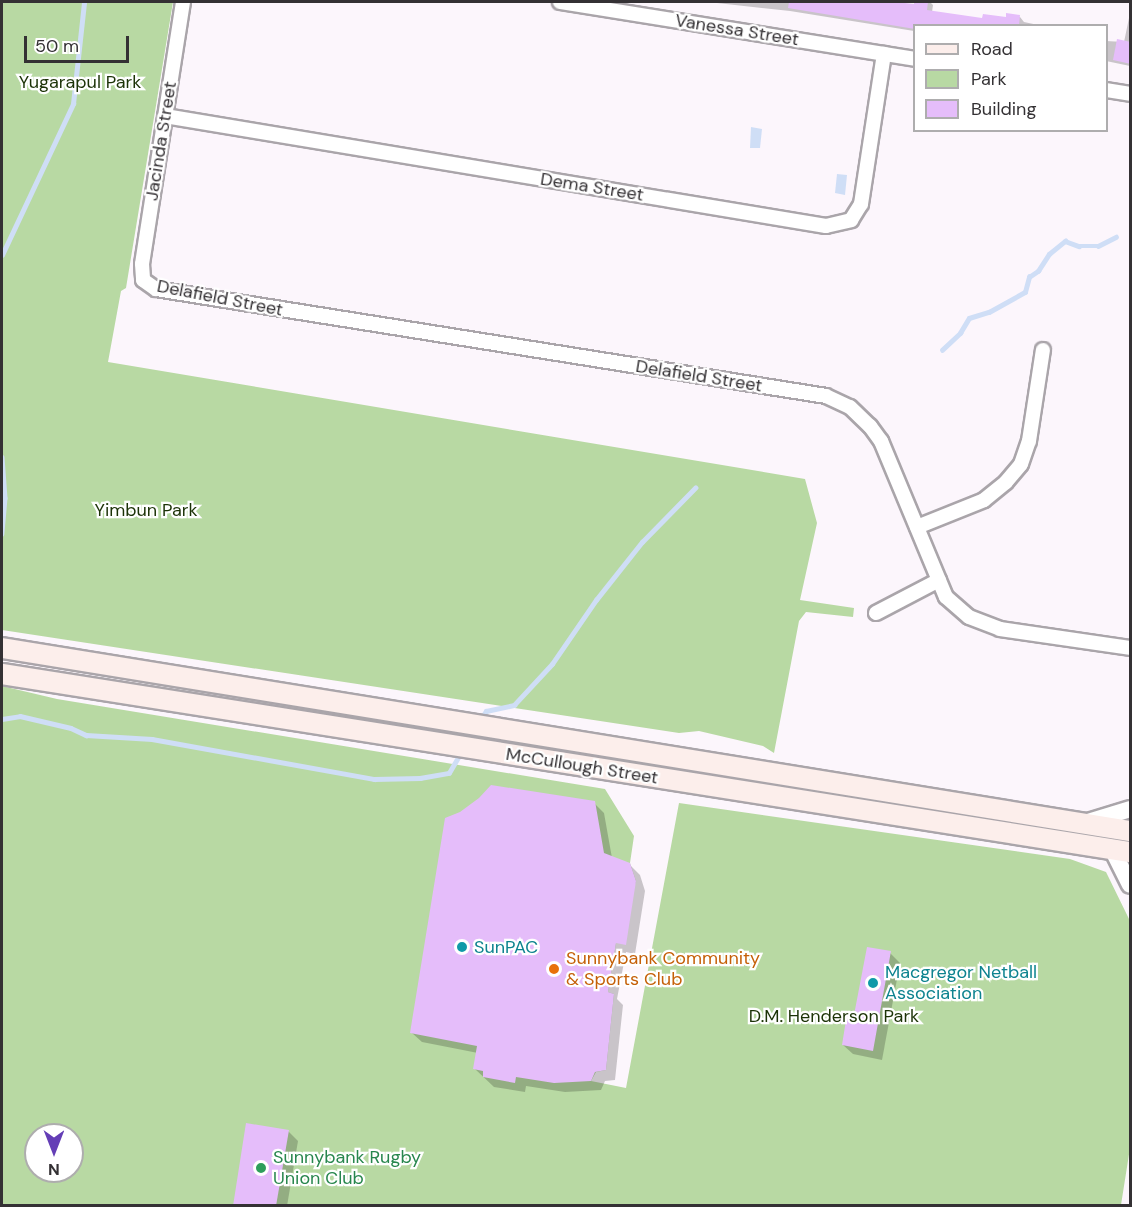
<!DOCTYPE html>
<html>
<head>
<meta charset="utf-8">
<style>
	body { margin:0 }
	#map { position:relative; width:1132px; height:1207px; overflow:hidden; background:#fcf6fc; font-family:"DM Sans",sans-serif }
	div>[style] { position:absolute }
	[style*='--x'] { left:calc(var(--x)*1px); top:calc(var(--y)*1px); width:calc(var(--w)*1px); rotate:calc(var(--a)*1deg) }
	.green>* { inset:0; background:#b8d9a3 }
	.water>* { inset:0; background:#cfdef6 }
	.shadow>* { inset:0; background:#0003 }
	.stream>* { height:4.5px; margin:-2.25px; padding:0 2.25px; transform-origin:2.25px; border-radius:2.25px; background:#cfdef6 }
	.building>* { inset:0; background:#e5bdfa }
	.roads { filter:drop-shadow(2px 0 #aaa5aa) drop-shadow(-2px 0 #aaa5aa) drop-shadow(0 2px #aaa5aa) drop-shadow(0 -2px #aaa5aa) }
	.minor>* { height:14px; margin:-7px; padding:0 7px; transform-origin:7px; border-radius:7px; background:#fff }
	.tertiary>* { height:16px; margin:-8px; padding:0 8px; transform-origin:8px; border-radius:8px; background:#fff }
	.secondary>* { height:20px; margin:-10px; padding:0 10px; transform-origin:10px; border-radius:10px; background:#fceeeb }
	.dots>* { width:16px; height:16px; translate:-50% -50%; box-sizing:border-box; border:3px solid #fff; border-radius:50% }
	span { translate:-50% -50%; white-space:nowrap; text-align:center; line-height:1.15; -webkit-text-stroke:4.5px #fff; paint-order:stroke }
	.street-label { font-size:18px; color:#343134 }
	.park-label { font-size:18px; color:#1b3206 }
	.culture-label { font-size:18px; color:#0d838f }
	.left { translate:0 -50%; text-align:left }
	.food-label { font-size:18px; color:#c56008 }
	.leisure-label { font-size:18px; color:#27864d }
	.frame { position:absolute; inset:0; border:3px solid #343134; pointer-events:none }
	.legend { position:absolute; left:913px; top:24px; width:195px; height:108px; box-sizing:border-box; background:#fff; border:2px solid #aeadae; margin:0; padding:8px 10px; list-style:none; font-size:18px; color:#343134 }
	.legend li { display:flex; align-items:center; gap:12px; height:30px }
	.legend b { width:30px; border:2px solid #aeadae }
	.north { position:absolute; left:24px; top:1123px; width:60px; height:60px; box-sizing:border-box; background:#fff; border:2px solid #aeadae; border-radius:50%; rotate:180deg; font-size:16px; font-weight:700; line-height:24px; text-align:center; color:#343134 }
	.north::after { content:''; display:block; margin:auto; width:21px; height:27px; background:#643eb6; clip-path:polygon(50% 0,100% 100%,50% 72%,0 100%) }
	.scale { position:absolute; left:24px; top:36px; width:105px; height:27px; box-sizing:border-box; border:3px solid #343134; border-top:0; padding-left:8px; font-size:18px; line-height:21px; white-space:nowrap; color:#343134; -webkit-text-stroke:4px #fff; paint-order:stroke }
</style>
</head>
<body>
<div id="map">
	<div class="green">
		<div style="clip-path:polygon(2px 2px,173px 2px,126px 288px,121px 291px,108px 362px,805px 479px,817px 523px,800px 600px,854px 608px,853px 617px,806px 612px,799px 621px,774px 753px,763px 746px,699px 731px,679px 733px,2px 630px)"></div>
		<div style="clip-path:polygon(evenodd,2px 686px,57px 699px,605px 789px,634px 836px,630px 863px,636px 881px,616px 943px,608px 992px,614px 994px,606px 1070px,596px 1072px,591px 1081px,626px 1088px,679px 803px,1070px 859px,1106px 872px,1130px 921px,1130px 1148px,1121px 1205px,2px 1206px,2px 686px,36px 1135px,72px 1135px,72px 1171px,36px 1171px,36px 1135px)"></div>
	</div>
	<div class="water">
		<div style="clip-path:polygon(751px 127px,762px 129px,760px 148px,750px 148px)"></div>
		<div style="clip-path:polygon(837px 174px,847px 175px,845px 195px,835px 193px)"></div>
	</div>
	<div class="shadow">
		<div style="clip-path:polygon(708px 2px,888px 2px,887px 8px,890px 8px,891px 2px,915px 6px,916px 2px,930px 2px,933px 5px,932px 12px,984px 20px,1020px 17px,1024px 22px,1043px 26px,914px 26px,914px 31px,790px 11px)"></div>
		<div style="clip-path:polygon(1129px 18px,1130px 66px,1106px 61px,1106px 41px,1124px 42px)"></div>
		<div style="clip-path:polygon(594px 803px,604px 813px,612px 858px,629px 864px,640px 875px,645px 891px,635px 954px,626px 952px,617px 999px,623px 1005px,615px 1080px,605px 1081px,601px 1090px,565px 1092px,526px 1086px,525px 1092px,494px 1087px,475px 1069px,478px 1053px,422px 1042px,412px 1033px)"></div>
		<div style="clip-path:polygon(890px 953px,900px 963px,882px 1060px,853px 1054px,843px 1045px)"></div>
		<div style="clip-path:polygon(288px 1131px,298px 1141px,287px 1206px,234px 1206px)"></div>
	</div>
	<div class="stream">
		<div style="--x:2;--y:255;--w:167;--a:-64.8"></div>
		<div style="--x:73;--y:104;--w:103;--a:-83.8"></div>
		<div style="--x:942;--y:350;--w:25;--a:-43"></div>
		<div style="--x:960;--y:333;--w:17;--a:-59"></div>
		<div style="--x:969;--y:318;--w:21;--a:-17"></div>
		<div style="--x:989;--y:312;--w:41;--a:-29.1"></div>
		<div style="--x:1025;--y:292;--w:16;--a:-75"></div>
		<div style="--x:1029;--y:277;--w:11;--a:-34"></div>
		<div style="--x:1038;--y:271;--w:20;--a:-57"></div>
		<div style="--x:1049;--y:254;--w:21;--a:-39"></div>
		<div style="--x:1065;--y:241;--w:15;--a:20"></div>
		<div style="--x:1079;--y:246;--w:19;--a:0"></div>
		<div style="--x:1098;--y:246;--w:20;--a:-27"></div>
		<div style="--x:2;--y:457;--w:41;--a:85.8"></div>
		<div style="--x:5;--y:498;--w:36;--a:95"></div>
		<div style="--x:2;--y:719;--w:18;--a:-9"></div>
		<div style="--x:20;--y:716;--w:52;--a:13.2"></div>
		<div style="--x:71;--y:728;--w:17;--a:25"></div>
		<div style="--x:86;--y:735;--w:66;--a:3.5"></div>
		<div style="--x:152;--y:739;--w:226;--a:10.2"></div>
		<div style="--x:374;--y:779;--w:46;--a:-1.2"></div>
		<div style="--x:420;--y:778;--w:29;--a:-10"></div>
		<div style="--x:449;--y:773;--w:24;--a:-60"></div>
		<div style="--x:481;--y:719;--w:9;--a:-58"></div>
		<div style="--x:486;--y:711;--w:29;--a:-12"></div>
		<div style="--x:514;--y:705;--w:56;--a:-47.2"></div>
		<div style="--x:552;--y:664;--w:78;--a:-55.5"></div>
		<div style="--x:596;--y:600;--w:74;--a:-51.6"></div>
		<div style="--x:642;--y:542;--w:76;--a:-45.5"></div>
	</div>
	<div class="building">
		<div style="clip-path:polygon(789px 2px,896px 2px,914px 4px,914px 2px,928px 2px,927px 10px,982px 18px,983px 14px,1006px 17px,1006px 13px,1020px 15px,1019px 26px,915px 26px,915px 29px,788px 8px)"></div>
		<div style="clip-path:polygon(1117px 39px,1131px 42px,1131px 64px,1113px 60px)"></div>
		<div style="clip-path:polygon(491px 785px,595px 801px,604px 853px,630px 863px,636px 881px,626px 945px,616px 943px,608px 992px,614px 994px,606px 1070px,595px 1072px,591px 1081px,554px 1083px,516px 1077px,515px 1083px,483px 1077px,483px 1071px,473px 1069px,477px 1046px,410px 1033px,445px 818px,460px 812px,479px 798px)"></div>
		<div style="clip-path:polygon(867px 947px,891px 951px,873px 1051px,842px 1045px,847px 1014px,854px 1015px)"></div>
		<div style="clip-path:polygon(246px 1123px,289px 1130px,276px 1206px,233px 1206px)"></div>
	</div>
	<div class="roads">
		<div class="minor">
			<div style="--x:183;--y:2;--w:265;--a:98.9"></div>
			<div style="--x:142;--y:264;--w:16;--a:86"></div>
			<div style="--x:143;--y:280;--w:16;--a:35"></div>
			<div style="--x:156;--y:289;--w:678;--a:9.07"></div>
			<div style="--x:826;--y:396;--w:26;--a:25"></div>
			<div style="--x:850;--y:407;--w:28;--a:44"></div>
			<div style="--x:870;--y:426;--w:19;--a:54"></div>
			<div style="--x:881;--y:441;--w:169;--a:67.4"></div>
			<div style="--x:946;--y:597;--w:30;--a:41"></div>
			<div style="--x:969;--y:617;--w:33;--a:21"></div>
			<div style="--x:1000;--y:629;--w:131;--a:8.3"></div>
			<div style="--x:560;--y:2;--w:359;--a:9.1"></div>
			<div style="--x:1106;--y:90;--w:24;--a:9"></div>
			<div style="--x:165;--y:116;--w:670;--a:9.45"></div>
			<div style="--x:826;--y:226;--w:26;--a:-13"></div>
			<div style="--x:851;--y:220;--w:19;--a:-58"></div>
			<div style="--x:861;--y:204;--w:152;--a:-81.3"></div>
			<div style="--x:917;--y:527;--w:72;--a:-21.9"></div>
			<div style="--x:984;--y:500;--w:28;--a:-39"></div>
			<div style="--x:1006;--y:482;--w:23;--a:-50"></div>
			<div style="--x:1021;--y:464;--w:24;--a:-71"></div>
			<div style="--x:1029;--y:441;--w:92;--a:-81.3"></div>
			<div style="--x:876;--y:613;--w:71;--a:-27.6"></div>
		</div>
		<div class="tertiary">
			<div style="--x:1085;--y:823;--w:47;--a:-17.3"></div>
			<div style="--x:1112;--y:849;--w:40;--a:63.4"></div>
		</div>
		<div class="secondary">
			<div style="--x:2;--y:648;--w:1143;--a:9.22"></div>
			<div style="--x:2;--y:674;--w:1142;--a:8.97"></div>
		</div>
	</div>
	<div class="dots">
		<div style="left:462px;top:947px;background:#0f9aa8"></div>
		<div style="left:554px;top:969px;background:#e8710a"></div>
		<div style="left:873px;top:983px;background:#0f9aa8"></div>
		<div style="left:261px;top:1168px;background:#2e9e5b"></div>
	</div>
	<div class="street-label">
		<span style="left:737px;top:30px;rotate:9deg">Vanessa Street</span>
		<span style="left:161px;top:141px;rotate:-81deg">Jacinda Street</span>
		<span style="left:592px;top:187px;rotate:9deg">Dema Street</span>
		<span style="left:220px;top:298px;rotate:11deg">Delafield Street</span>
		<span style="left:699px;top:376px;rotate:9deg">Delafield Street</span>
		<span style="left:582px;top:766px;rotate:9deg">McCullough Street</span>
	</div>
	<div class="park-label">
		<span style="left:80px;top:82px">Yugarapul Park</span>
		<span style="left:146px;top:510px">Yimbun Park</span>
		<span style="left:834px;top:1016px">D.M. Henderson Park</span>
	</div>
	<div class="culture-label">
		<span class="left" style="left:474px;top:947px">SunPAC</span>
		<span class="left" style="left:885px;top:983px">Macgregor Netball<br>Association</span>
	</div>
	<div class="food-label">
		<span class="left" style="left:566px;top:969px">Sunnybank Community<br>&amp; Sports Club</span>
	</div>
	<div class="leisure-label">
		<span class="left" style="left:273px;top:1168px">Sunnybank Rugby<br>Union Club</span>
	</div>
	<div class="frame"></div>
	<ul class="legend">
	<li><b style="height:8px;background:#fceeeb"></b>Road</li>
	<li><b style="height:16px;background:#b8d9a3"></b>Park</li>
	<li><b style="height:16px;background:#e5bdfa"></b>Building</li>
	</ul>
	<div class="north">N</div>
	<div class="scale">50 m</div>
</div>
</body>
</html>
